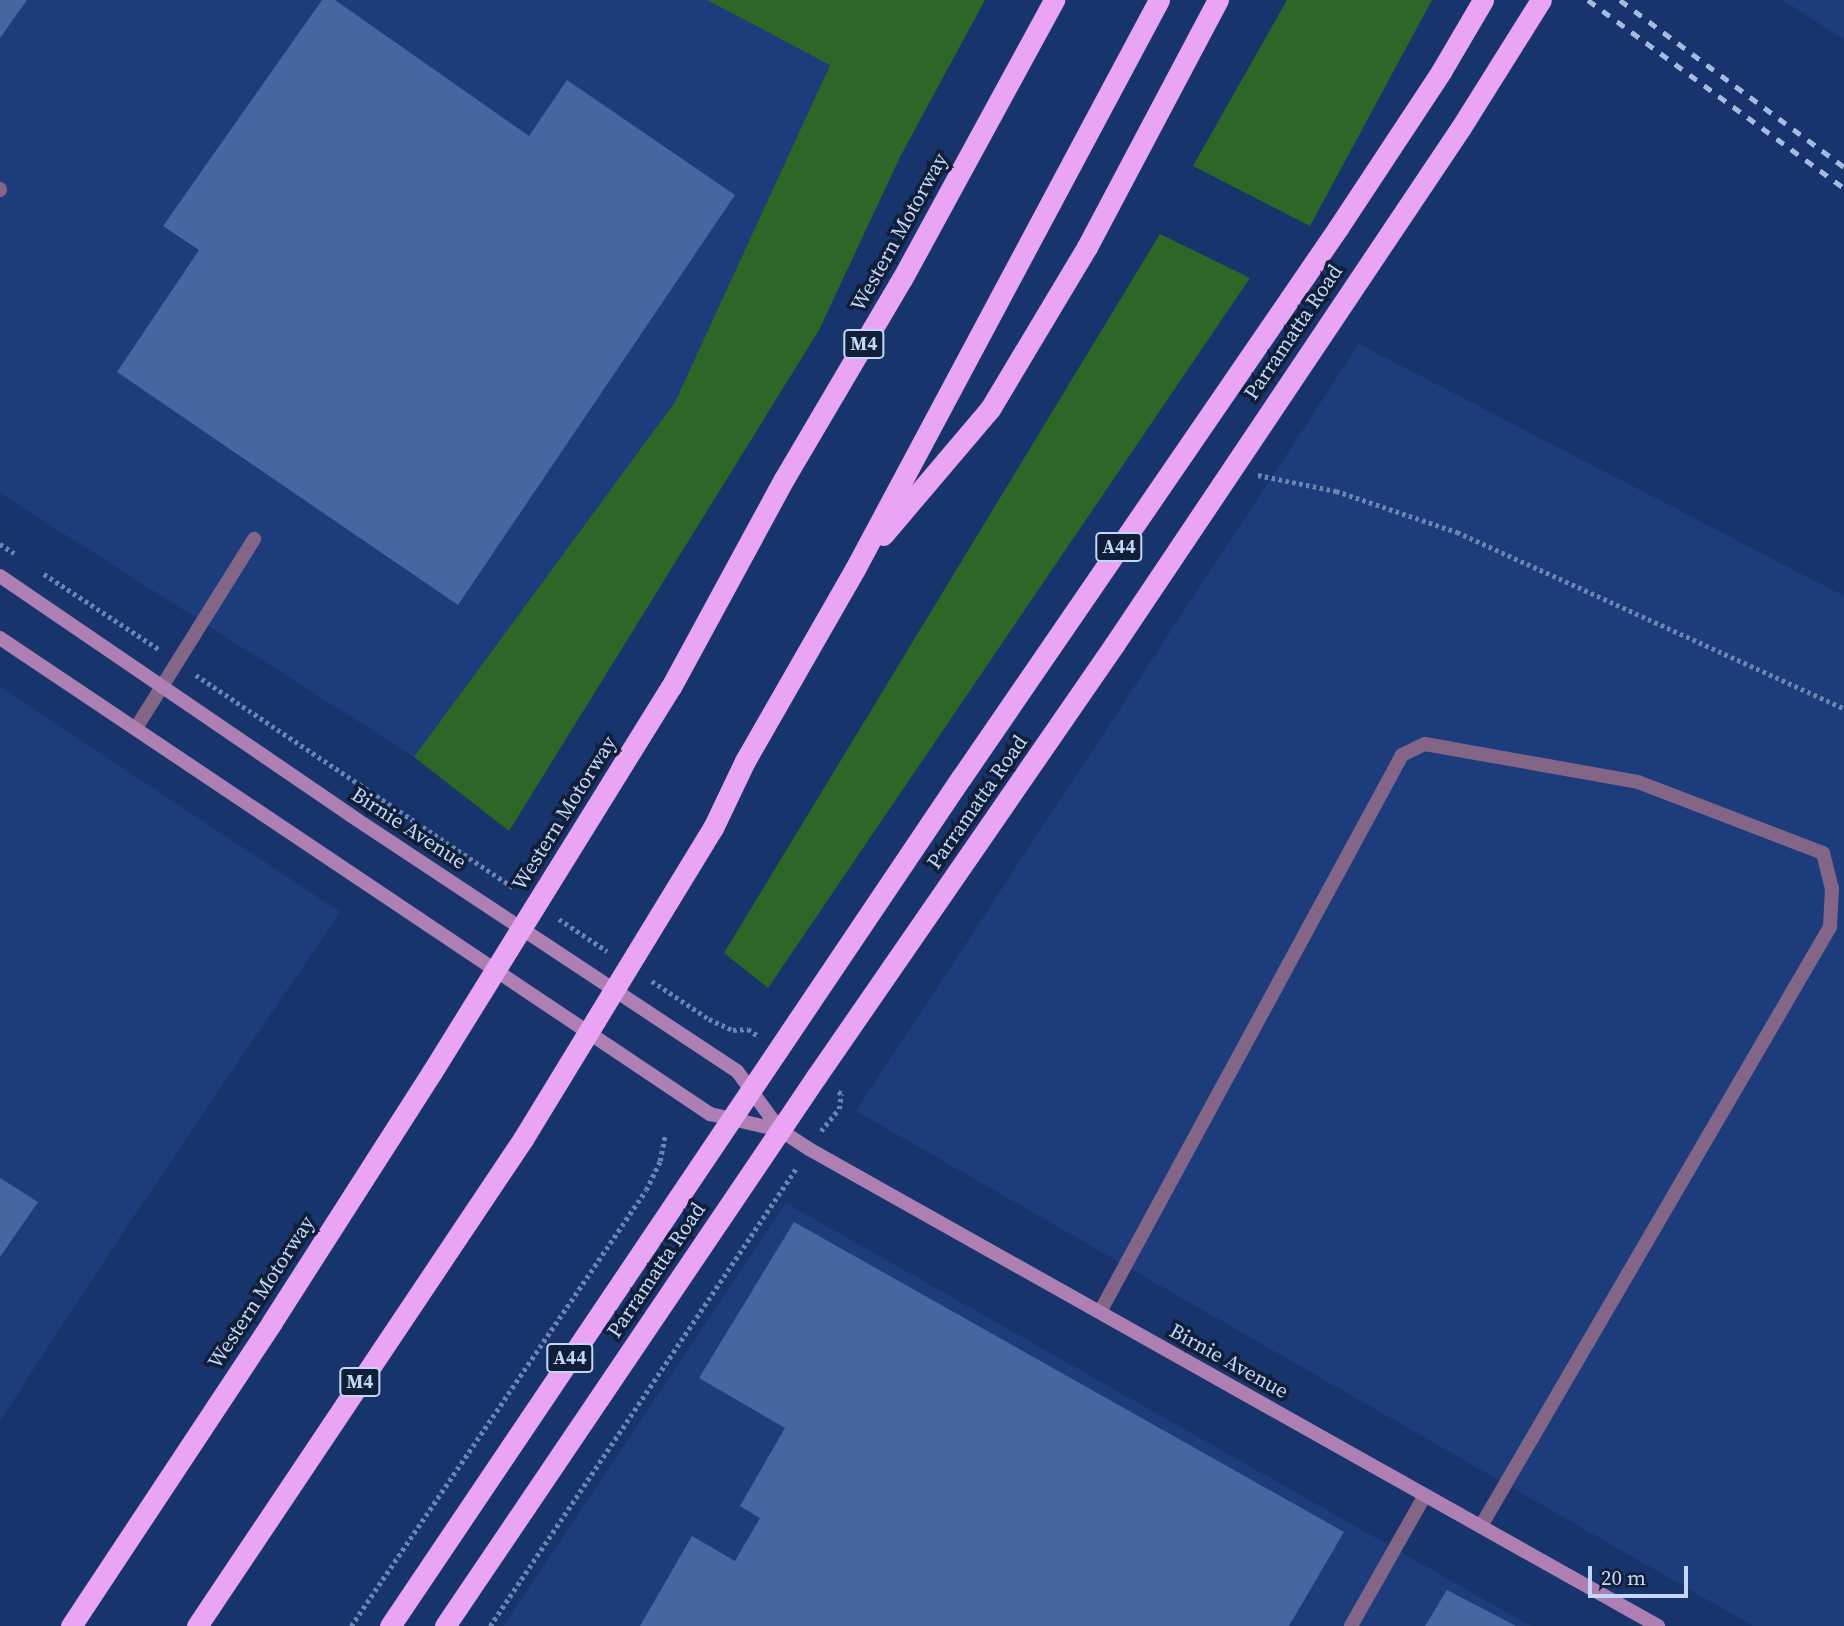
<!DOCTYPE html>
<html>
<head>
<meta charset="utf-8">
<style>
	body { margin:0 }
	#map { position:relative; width:1844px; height:1626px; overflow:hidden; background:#18346c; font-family:"Source Serif 4",serif }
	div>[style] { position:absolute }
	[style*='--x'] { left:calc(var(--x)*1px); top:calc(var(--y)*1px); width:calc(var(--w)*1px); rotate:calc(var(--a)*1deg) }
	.built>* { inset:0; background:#1d3c7b }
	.green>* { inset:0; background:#2c6728 }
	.building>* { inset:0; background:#4666a2 }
	.path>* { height:4.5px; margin-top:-2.25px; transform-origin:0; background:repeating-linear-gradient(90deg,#6e85b2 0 3.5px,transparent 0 7px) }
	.lane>* { height:14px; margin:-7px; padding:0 7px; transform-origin:7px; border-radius:7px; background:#836687 }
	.secondary>* { height:14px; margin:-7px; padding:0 7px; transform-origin:7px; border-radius:7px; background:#ad7fb3 }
	.highway>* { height:21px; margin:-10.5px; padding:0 10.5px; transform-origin:10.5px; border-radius:10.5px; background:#eaa4f4 }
	.rail>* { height:5px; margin-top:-2.5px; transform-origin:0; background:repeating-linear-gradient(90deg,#a7bbe1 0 9px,transparent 0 18px) }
	.highway-bridge>* { height:21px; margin:-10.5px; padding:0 10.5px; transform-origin:10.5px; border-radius:10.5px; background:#eaa4f4 }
	span { translate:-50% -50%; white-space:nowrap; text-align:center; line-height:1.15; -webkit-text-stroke:7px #111e37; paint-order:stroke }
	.shield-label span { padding:2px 5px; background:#111e37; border:2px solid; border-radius:5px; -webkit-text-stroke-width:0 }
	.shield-label { font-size:19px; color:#c4d7f9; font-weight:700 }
	.street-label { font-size:21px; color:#c4d7f9 }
	.scale { position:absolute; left:1588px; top:1566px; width:100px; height:32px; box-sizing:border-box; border:4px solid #c4d7f9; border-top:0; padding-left:9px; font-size:21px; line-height:24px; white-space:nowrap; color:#c4d7f9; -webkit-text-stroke:5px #111e37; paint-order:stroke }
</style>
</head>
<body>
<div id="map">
	<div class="built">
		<div style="clip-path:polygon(0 0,707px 0,830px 64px,675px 402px,414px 757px,0 493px)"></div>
		<div style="clip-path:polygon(1783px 0,1844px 0,1844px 40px)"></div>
		<div style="clip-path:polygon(1359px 344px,1844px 596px,1844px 1626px,1753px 1626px,856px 1111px)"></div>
		<div style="clip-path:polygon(0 686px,340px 912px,125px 1229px,0 1421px)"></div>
		<div style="clip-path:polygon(786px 1203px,1531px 1626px,503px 1626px)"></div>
	</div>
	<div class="green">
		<div style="clip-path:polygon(707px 0,985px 0,901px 155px,819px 330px,509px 831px,414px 757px,675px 402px,830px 65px)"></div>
		<div style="clip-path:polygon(1287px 0,1432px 0,1310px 226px,1193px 166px)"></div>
		<div style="clip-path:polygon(1160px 234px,1250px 278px,768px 988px,724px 953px)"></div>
	</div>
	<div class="building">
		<div style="clip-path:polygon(0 0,27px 0,0 38px)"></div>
		<div style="clip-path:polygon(322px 0,335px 0,529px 136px,567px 80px,735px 195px,458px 605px,117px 372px,199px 250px,163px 226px)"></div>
		<div style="clip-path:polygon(0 1178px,38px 1202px,0 1257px)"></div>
		<div style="clip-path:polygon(794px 1222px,1344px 1532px,1289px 1626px,640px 1626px,692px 1536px,735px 1561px,760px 1518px,740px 1506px,785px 1428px,699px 1378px)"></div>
		<div style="clip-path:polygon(1447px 1590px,1516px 1626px,1425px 1626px)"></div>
	</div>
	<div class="path">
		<div style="--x:1258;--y:475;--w:80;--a:11.6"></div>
		<div style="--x:1336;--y:491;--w:128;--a:18.7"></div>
		<div style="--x:1457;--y:532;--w:425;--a:24.5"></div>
		<div style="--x:0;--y:544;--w:17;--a:33"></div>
		<div style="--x:44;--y:574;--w:139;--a:33.2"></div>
		<div style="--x:196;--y:675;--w:383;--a:33.8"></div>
		<div style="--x:559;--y:919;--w:58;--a:33.7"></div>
		<div style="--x:652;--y:981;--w:69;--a:33.7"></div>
		<div style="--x:709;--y:1019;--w:26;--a:25"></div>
		<div style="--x:733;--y:1030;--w:15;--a:-4"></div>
		<div style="--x:748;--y:1029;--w:11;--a:34"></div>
		<div style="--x:821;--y:1131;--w:28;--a:-51"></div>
		<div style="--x:839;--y:1109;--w:15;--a:-82"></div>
		<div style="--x:841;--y:1094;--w:4;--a:-146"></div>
		<div style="--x:351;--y:1626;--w:526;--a:-55.92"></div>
		<div style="--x:646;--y:1190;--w:32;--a:-64"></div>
		<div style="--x:660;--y:1161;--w:25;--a:-79"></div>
		<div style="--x:490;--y:1626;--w:552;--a:-56.22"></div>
	</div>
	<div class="lane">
		<div style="--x:0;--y:190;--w:1;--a:-90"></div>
		<div style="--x:136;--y:728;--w:223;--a:-58"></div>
		<div style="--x:1100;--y:1312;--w:634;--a:-61.53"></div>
		<div style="--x:1402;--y:755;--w:25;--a:-26"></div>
		<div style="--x:1425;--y:744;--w:216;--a:10.1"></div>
		<div style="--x:1638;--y:782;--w:198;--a:21"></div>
		<div style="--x:1823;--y:853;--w:36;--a:76"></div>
		<div style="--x:1832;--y:888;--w:39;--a:93"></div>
		<div style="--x:1830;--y:927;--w:693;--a:120.23"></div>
		<div style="--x:1351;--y:1626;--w:150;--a:-60.5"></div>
	</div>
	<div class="secondary">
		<div style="--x:0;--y:576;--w:424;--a:34.3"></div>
		<div style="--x:350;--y:815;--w:464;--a:33.5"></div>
		<div style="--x:737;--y:1071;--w:73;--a:53.9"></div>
		<div style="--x:780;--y:1130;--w:35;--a:33"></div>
		<div style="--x:809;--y:1149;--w:974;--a:29.33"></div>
		<div style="--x:0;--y:638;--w:855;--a:33.84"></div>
		<div style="--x:710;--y:1114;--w:72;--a:12.9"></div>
	</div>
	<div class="highway">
		<div style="--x:883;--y:535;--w:165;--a:-49.7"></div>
		<div style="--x:990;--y:409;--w:189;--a:-59.1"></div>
		<div style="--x:1087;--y:247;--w:280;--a:-62.1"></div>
		<div style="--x:671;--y:687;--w:237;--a:-61.5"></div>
		<div style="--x:784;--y:479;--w:232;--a:-59.5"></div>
		<div style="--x:902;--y:279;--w:318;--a:-61.4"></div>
		<div style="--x:713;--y:828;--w:74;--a:-64.5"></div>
		<div style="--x:745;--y:761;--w:221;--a:-60.2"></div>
		<div style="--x:855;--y:569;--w:645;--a:-61.89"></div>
		<div style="--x:71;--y:1626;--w:364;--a:-56.5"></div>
		<div style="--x:272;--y:1322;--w:297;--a:-57.4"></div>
		<div style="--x:197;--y:1626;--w:586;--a:-56.2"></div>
		<div style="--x:390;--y:1626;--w:1022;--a:-56.05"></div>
		<div style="--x:961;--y:778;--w:667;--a:-55.57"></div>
		<div style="--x:1338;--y:228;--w:189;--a:-56.6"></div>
		<div style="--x:1442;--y:70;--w:81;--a:-59.6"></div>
		<div style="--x:445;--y:1626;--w:663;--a:-55.95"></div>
		<div style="--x:816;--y:1077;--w:525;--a:-55.4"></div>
		<div style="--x:1114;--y:645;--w:621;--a:-56.16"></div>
		<div style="--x:1460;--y:129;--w:152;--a:-57.9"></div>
	</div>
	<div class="rail">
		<div style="--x:1588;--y:0;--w:318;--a:36.3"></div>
		<div style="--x:1620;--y:0;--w:279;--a:36.7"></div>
	</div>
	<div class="highway-bridge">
		<div style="--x:432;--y:1072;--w:453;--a:-58.2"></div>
		<div style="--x:523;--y:1139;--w:364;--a:-58.6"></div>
	</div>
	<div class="shield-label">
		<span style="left:864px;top:344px">M4</span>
		<span style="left:1119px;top:547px">A44</span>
		<span style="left:570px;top:1358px">A44</span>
		<span style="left:360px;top:1382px">M4</span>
	</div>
	<div class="street-label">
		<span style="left:899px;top:232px;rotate:-61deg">Western Motorway</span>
		<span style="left:1293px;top:332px;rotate:-56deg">Parramatta Road</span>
		<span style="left:977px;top:802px;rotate:-55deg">Parramatta Road</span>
		<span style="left:564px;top:813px;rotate:-58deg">Western Motorway</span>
		<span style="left:409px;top:828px;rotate:33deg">Birnie Avenue</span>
		<span style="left:656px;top:1270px;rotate:-56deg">Parramatta Road</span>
		<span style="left:261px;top:1292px;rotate:-57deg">Western Motorway</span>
		<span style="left:1229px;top:1361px;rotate:29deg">Birnie Avenue</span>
	</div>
	<div class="scale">20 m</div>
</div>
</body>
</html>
